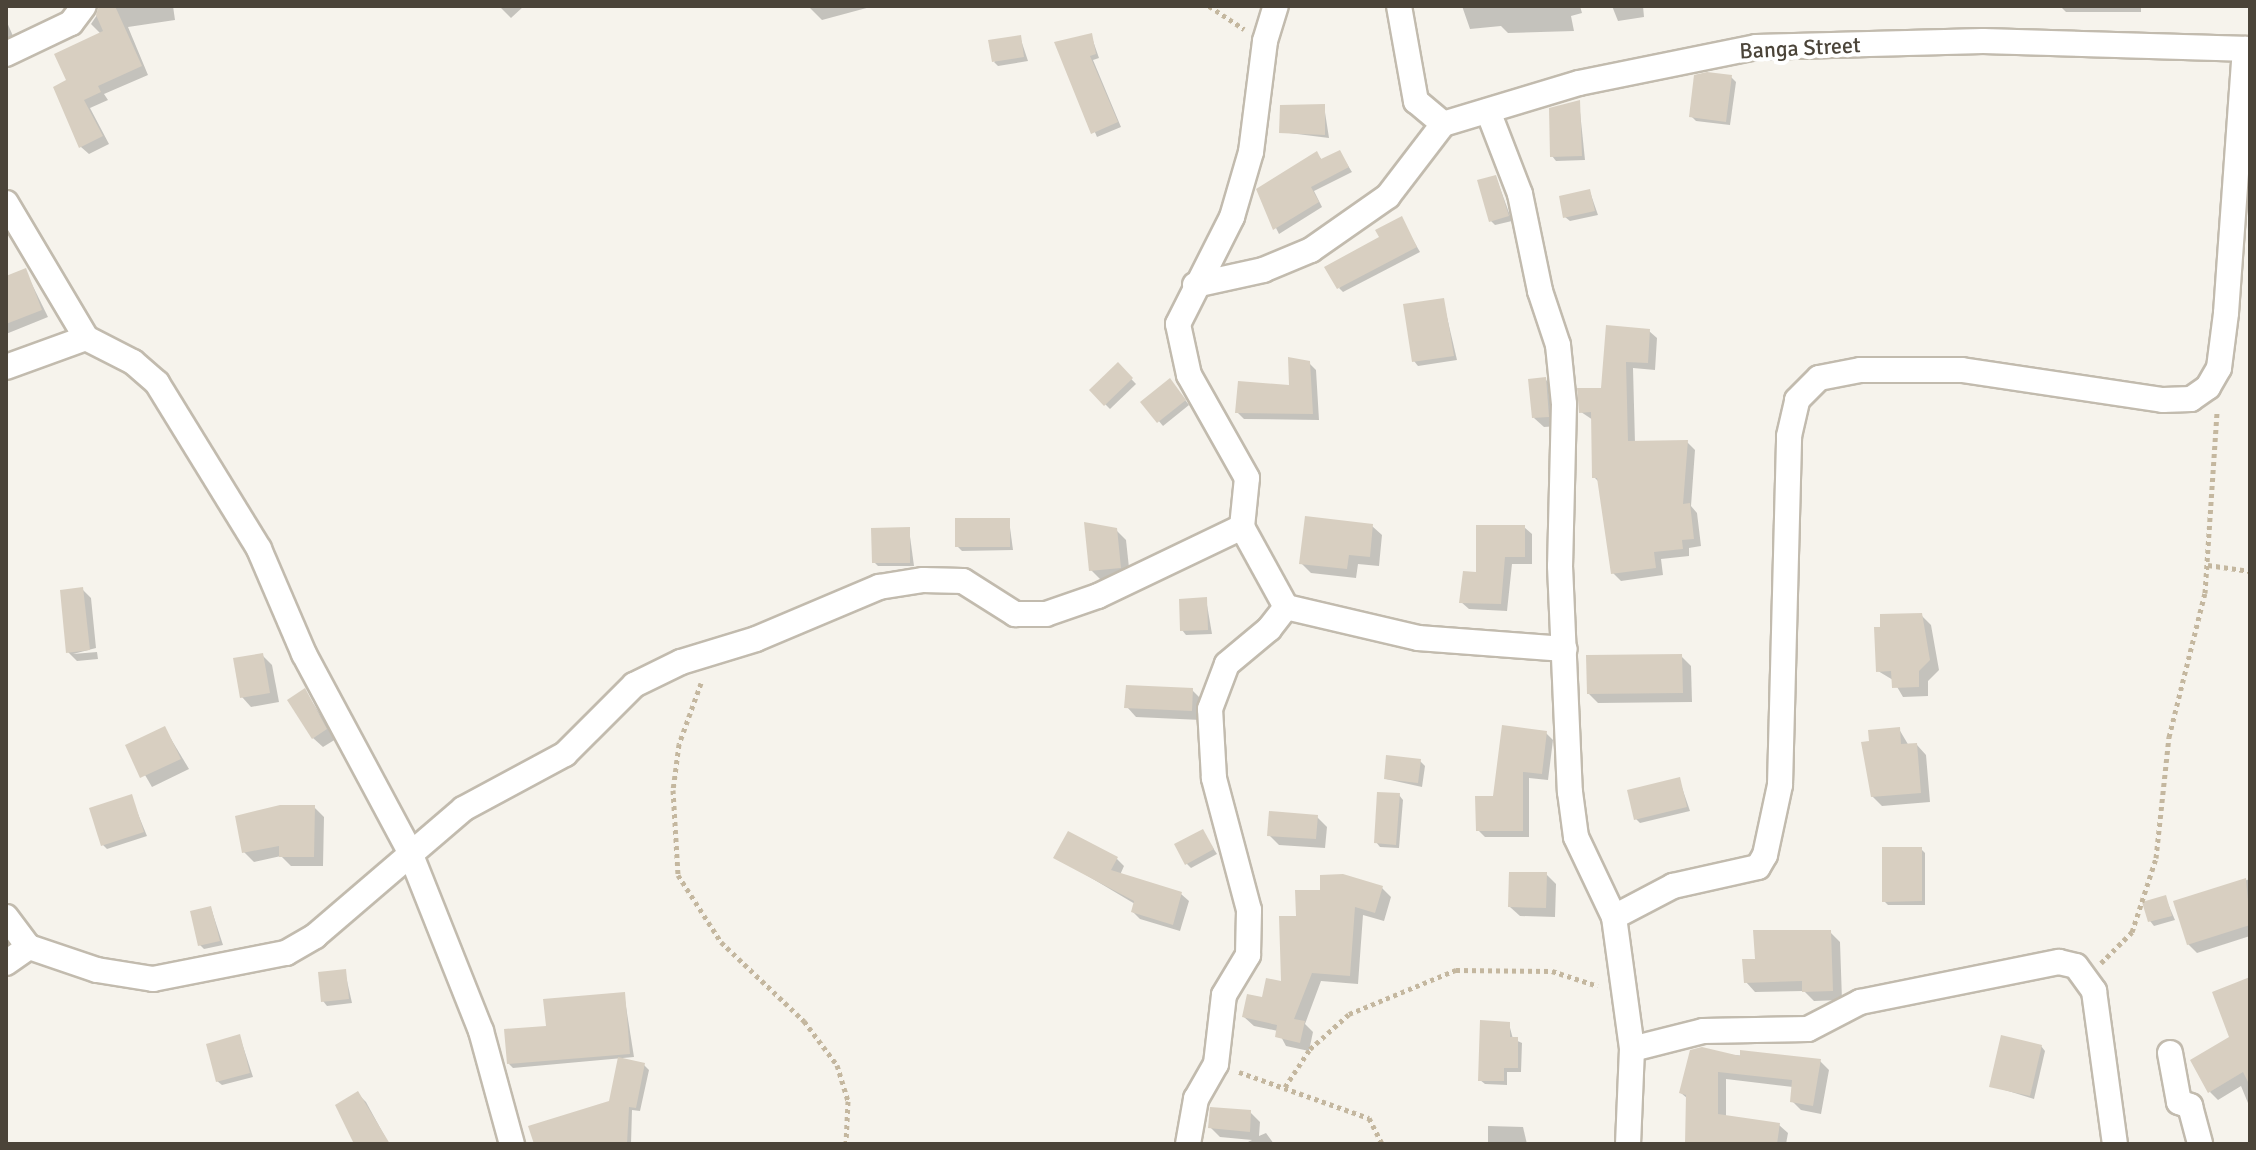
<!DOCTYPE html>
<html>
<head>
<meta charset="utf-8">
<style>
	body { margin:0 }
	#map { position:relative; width:2256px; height:1150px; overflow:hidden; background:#f6f3ec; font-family:Signika,sans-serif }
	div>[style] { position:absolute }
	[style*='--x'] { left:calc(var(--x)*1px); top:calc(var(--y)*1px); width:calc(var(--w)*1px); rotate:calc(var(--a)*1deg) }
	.shadow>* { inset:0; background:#0003 }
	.building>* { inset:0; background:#d8cfc1 }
	.path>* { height:5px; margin-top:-2.5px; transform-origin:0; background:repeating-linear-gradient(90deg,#c4b79f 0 4px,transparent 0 8px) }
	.roads { filter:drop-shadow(2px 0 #c2bbae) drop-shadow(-2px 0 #c2bbae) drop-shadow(0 2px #c2bbae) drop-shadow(0 -2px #c2bbae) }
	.street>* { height:24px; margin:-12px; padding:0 12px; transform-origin:12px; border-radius:12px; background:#fff }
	span { translate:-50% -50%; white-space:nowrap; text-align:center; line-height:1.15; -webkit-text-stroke:8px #fff; paint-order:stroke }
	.street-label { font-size:22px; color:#4b4439 }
	.frame { position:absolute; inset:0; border:8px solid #4b4439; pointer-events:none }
</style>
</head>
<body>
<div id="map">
	<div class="shadow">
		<div style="clip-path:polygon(103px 6px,173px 6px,175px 20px,128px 27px,148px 75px,104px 94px,108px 100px,90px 108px,109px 144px,89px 154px,81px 147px,69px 81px,101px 34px,91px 24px)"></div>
		<div style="clip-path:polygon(499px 6px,524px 6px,511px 18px)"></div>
		<div style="clip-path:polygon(808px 6px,874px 6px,822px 20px)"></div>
		<div style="clip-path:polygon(1462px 6px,1580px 6px,1582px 13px,1571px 16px,1574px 31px,1508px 33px,1501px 26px,1470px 29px)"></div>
		<div style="clip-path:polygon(1612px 6px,1643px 6px,1644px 17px,1618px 21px)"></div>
		<div style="clip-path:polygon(2060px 6px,2141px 6px,2141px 12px,2066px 12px)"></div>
		<div style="clip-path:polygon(6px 20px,13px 36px,6px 39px)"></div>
		<div style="clip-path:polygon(1091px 35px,1099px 58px,1093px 60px,1121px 127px,1097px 137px,1057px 43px)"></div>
		<div style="clip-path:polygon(1020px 37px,1028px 61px,998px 66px,994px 62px)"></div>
		<div style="clip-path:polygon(1731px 77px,1736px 82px,1730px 125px,1696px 121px,1691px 116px)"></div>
		<div style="clip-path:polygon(1579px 102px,1585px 160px,1556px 161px,1552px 156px)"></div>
		<div style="clip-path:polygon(1324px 106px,1329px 138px,1281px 132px)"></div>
		<div style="clip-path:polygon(1340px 153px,1352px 172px,1314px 191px,1322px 207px,1279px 234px,1258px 192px,1317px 154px,1323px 161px)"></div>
		<div style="clip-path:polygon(1496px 177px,1512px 221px,1495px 225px,1491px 221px)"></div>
		<div style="clip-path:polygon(1590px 192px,1598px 215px,1570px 221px,1565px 217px)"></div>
		<div style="clip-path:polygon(1401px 219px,1420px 252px,1343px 292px,1339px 288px)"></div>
		<div style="clip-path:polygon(25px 270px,48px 317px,6px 334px,6px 278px)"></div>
		<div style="clip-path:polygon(1443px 300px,1457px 360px,1418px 366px,1414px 361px)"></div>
		<div style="clip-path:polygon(1649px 331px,1657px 338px,1655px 370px,1633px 368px,1635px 443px,1687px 442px,1695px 450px,1691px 506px,1697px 513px,1701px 546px,1689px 548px,1689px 556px,1661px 559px,1663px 575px,1621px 581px,1613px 573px,1600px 483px,1594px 477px,1593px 420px,1581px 412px)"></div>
		<div style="clip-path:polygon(1309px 363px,1316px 370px,1319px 420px,1244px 419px,1237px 412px,1291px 387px)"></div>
		<div style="clip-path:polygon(1118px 365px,1136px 384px,1110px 409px,1091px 390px)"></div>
		<div style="clip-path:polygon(1545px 379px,1555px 389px,1558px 426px,1544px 427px,1534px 418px)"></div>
		<div style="clip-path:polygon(1174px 385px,1189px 405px,1163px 426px,1143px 402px)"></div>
		<div style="clip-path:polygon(1009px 520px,1013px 550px,962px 551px,957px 546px)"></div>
		<div style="clip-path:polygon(1372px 526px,1382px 535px,1379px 566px,1358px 564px,1356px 578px,1311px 573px,1301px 563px)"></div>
		<div style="clip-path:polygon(1524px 527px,1532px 534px,1532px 564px,1512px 564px,1507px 611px,1469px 609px,1461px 602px,1478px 574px)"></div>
		<div style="clip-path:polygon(909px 529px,914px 566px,878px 566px,874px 562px)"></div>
		<div style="clip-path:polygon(1116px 530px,1126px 540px,1130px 577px,1101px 580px,1091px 570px)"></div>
		<div style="clip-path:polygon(82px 589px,91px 598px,96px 648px,73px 654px,97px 652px,98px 659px,77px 661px,68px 652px)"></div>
		<div style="clip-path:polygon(1206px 599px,1212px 634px,1186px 635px,1182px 630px)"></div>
		<div style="clip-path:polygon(1921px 615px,1931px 625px,1939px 670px,1928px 681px,1928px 696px,1903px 697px,1893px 680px,1878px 671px)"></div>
		<div style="clip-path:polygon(262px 655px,272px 665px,279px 702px,251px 707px,242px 697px)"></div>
		<div style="clip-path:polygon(1681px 656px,1691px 666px,1692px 702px,1598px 703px,1589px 694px)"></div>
		<div style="clip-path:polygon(1192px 690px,1202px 700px,1201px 720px,1136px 717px,1127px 707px)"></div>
		<div style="clip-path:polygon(305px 691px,336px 739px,323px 747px,313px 738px)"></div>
		<div style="clip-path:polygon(165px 729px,189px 769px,152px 787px,128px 746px)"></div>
		<div style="clip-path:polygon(1899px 729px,1909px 746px,1917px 745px,1926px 755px,1930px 802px,1882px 806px,1872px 796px)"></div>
		<div style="clip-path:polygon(1546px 733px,1553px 740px,1548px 780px,1529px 778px,1529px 837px,1485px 837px,1478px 830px,1494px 798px)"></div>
		<div style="clip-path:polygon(1420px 761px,1425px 766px,1422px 787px,1386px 779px)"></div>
		<div style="clip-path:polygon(1679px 779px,1690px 811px,1640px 823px,1636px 819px)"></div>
		<div style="clip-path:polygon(1399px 795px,1403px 800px,1399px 848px,1380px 847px,1376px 842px)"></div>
		<div style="clip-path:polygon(131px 797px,147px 836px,107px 849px,103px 845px)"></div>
		<div style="clip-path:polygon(314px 807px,324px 817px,323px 866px,291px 866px,281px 856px,254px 862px,244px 852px)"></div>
		<div style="clip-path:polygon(1317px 817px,1327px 827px,1325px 848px,1279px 845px,1269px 835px)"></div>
		<div style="clip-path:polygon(1202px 831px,1217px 854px,1191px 868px,1186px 863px)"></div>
		<div style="clip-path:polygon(1921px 849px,1925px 853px,1925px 905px,1888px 905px,1884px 901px)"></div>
		<div style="clip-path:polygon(1056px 857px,1117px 859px,1124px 866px,1120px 875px,1181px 894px,1189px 901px,1180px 931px,1140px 919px,1133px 912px,1135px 904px)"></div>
		<div style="clip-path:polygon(1546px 874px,1556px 884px,1555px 917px,1520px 916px,1510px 907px)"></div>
		<div style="clip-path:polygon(2250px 879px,2250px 936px,2197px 953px,2188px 944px,2175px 903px)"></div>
		<div style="clip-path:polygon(1382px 888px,1391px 897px,1384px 921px,1363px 915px,1358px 984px,1321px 981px,1305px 1024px,1313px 1032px,1309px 1051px,1286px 1046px,1278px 1031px,1254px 1026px,1244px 1017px,1283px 983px,1298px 918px)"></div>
		<div style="clip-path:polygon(2165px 897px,2175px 920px,2154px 926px,2150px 921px)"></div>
		<div style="clip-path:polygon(211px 908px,223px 945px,204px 949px,200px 945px)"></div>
		<div style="clip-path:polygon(1830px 932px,1840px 942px,1842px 1000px,1814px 1001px,1804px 991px,1755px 992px,1746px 982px,1757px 961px)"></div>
		<div style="clip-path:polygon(345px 972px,352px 1003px,327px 1006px,323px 1001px)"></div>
		<div style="clip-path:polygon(2250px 979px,2250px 1108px,2241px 1086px,2218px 1100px,2210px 1092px)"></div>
		<div style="clip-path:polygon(624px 994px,634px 1057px,513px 1068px,509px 1064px,548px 1027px)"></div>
		<div style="clip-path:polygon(1509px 1024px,1513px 1039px,1522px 1043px,1521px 1072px,1507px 1072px,1507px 1085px,1485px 1084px,1480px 1080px)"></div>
		<div style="clip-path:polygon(240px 1037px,253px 1077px,222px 1085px,217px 1081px)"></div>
		<div style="clip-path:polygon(2041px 1046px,2045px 1051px,2034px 1099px,1992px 1086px)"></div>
		<div style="clip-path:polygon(1691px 1052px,1820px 1061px,1829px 1070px,1821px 1114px,1801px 1110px,1792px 1101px,1793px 1087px,1726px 1079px,1726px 1117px,1779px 1125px,1788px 1133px,1786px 1144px,1687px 1144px,1688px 1099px,1681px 1093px)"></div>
		<div style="clip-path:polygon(644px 1065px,649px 1070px,640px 1111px,632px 1110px,631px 1144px,535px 1144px,611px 1102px)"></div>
		<div style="clip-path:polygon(358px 1094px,366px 1102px,389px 1144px,354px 1144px)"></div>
		<div style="clip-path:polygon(1250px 1112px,1260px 1122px,1259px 1136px,1266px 1133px,1274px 1144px,1244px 1144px,1252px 1140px,1220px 1137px,1210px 1127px)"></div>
		<div style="clip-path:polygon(1488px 1126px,1523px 1127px,1527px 1144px,1488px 1144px)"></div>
	</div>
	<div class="building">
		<div style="clip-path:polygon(99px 6px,115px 6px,142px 66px,98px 86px,101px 92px,84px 100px,103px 136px,79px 148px,53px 87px,66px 80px,54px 54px,103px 31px,96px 15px)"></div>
		<div style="clip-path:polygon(1092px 33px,1096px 54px,1090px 56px,1118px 122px,1091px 134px,1054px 42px)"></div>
		<div style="clip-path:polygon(1021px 35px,1024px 57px,992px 62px,988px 40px)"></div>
		<div style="clip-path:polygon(1707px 72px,1732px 75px,1726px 122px,1689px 117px,1694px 75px)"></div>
		<div style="clip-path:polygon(1580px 100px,1582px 156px,1550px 157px,1549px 108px)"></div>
		<div style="clip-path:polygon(1325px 104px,1325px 135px,1279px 133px,1280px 105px)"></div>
		<div style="clip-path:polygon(1340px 150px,1349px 167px,1311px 187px,1319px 202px,1273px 230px,1256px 189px,1317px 151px,1321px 159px)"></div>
		<div style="clip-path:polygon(1496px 175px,1509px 216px,1489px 222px,1477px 180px)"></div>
		<div style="clip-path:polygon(1590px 189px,1595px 211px,1563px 218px,1559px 196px)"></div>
		<div style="clip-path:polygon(1402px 216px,1417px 247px,1337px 289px,1324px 267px,1379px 237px,1375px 230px)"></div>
		<div style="clip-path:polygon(26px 268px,42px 310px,6px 324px,6px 276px)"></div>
		<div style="clip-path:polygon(1444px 298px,1454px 356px,1412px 362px,1403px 304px)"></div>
		<div style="clip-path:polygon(1606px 325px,1650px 329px,1648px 363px,1626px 362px,1628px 441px,1688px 440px,1683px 504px,1690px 503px,1694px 539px,1682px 540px,1683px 549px,1654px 552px,1656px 568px,1611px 574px,1597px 478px,1592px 478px,1591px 412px,1579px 413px,1577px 388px,1601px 388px)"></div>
		<div style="clip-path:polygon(1288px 357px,1310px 361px,1313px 414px,1235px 413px,1238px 381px,1289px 385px)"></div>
		<div style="clip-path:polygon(1118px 362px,1133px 378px,1104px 406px,1089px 390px)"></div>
		<div style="clip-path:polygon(1546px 377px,1549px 417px,1532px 418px,1528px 379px)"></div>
		<div style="clip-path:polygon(1170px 378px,1186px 400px,1157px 423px,1140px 402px)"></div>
		<div style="clip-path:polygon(1305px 516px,1373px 524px,1370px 557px,1349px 555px,1347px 569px,1299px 564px)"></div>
		<div style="clip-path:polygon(955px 518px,1010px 518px,1010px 547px,955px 547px)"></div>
		<div style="clip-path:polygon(1084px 522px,1117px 528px,1121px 568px,1089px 571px)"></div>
		<div style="clip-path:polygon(1476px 525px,1525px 525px,1525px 557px,1505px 557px,1501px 604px,1459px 603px,1463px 571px,1476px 572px)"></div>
		<div style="clip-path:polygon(910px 527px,910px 563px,872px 563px,871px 528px)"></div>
		<div style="clip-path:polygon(83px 587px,90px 650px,66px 653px,60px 590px)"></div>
		<div style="clip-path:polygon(1207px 597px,1208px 630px,1180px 631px,1179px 599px)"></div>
		<div style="clip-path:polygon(1922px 613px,1930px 660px,1919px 671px,1919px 687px,1892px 688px,1891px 671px,1876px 672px,1874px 627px,1880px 627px,1880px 614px)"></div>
		<div style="clip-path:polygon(263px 653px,270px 693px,240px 698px,233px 658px)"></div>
		<div style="clip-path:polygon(1682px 654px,1683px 693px,1587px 694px,1586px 655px)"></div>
		<div style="clip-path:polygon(1126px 685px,1193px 688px,1192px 711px,1124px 708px)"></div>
		<div style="clip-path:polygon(305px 688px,327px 729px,312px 739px,287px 700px)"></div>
		<div style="clip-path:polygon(1502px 725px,1547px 731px,1542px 774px,1523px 772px,1523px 831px,1476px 831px,1475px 796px,1493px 796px)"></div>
		<div style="clip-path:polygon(165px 726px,181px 759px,140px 778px,125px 745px)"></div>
		<div style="clip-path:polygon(1900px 727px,1901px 744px,1917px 743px,1921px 793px,1871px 797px,1861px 742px,1869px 741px,1868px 730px)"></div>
		<div style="clip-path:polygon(1386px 755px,1421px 759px,1418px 783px,1384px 779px)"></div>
		<div style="clip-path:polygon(1680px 777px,1687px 807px,1634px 820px,1627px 790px)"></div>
		<div style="clip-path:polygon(1377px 792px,1400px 793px,1396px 845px,1374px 843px)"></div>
		<div style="clip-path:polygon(132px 794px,144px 832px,101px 846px,89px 808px)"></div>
		<div style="clip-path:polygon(280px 805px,315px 805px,314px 857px,279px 857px,279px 846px,242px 853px,235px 816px)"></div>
		<div style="clip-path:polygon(1269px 811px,1318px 815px,1316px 839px,1267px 836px)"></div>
		<div style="clip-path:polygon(1203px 829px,1214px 849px,1185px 865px,1174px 844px)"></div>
		<div style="clip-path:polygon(1068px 831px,1118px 857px,1111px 870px,1182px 892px,1173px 925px,1131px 912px,1134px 901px,1053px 858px)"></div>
		<div style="clip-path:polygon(1882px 847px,1922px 847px,1922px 901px,1882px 902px)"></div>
		<div style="clip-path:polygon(1509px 872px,1547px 872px,1546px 908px,1508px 907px)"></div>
		<div style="clip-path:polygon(1343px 874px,1383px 886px,1375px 913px,1355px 907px,1350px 976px,1312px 973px,1294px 1019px,1305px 1021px,1300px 1043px,1275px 1037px,1277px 1025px,1242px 1017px,1247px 994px,1262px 997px,1266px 978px,1281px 981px,1279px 916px,1296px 916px,1295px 890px,1320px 890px,1320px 875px)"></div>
		<div style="clip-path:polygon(2246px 878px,2250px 925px,2187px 945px,2173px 901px)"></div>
		<div style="clip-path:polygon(2166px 895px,2172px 916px,2148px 922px,2142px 902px)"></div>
		<div style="clip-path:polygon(211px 906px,220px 941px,198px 946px,190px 911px)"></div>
		<div style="clip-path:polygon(1753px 930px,1831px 930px,1833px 991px,1802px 992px,1802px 981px,1744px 983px,1742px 959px,1755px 959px)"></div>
		<div style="clip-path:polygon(346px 969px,349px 999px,321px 1002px,318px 972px)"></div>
		<div style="clip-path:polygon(2250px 977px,2250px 1086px,2243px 1072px,2208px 1093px,2190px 1060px,2229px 1037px,2212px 992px)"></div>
		<div style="clip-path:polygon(625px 992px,630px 1054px,507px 1064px,504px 1029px,546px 1026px,543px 999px)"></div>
		<div style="clip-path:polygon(1480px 1020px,1510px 1022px,1510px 1037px,1518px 1037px,1518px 1068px,1504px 1068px,1504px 1081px,1478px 1081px)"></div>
		<div style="clip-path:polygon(240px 1034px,250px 1073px,216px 1082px,206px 1044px)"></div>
		<div style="clip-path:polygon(2001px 1035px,2042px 1045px,2030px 1096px,1989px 1087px)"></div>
		<div style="clip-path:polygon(1702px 1047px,1740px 1056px,1740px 1050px,1821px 1059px,1813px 1106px,1790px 1102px,1792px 1080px,1718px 1072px,1718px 1114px,1780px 1123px,1777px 1144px,1685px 1144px,1686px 1095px,1679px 1093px,1690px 1050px)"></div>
		<div style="clip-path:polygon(618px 1057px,645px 1063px,636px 1108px,629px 1107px,627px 1144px,534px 1144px,528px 1126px,609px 1101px)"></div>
		<div style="clip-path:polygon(358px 1091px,390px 1144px,354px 1144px,335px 1105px)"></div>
		<div style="clip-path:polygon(1210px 1107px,1251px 1110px,1250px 1132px,1208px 1128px)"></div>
	</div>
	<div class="path">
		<div style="--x:1209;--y:6;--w:42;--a:33.3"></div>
		<div style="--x:2208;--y:565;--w:42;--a:8.1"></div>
		<div style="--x:701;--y:683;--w:65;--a:109.8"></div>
		<div style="--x:679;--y:744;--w:46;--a:97.4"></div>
		<div style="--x:673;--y:790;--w:85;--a:86.6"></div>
		<div style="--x:678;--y:875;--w:80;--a:57.3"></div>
		<div style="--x:721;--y:942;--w:115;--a:43.6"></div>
		<div style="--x:804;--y:1021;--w:55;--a:53.1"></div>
		<div style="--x:837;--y:1065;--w:38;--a:73"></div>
		<div style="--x:848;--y:1101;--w:43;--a:92.7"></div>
		<div style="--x:2101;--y:963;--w:44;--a:-45"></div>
		<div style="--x:2132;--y:932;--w:78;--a:-72"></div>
		<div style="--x:2156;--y:858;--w:122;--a:-83.9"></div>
		<div style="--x:2169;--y:737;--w:148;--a:-76"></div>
		<div style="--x:2205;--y:593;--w:181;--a:-86.2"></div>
		<div style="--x:1239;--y:1072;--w:138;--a:19.5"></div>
		<div style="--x:1369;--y:1118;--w:29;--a:63"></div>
		<div style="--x:1285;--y:1087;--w:45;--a:-56.7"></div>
		<div style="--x:1310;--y:1049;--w:52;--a:-41.9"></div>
		<div style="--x:1349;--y:1014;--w:116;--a:-22.4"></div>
		<div style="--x:1456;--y:970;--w:96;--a:0.6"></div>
		<div style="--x:1552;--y:971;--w:48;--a:18.1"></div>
	</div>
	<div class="roads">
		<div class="street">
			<div style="--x:1399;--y:6;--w:97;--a:79.9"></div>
			<div style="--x:1416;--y:101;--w:35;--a:40"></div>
			<div style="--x:1443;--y:124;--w:142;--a:-16.8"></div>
			<div style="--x:1579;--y:83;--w:181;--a:-11.5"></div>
			<div style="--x:1756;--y:47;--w:227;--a:-1.5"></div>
			<div style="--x:1983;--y:41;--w:267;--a:1.7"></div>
			<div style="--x:6;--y:54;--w:72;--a:-25.5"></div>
			<div style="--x:71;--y:23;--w:21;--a:-53"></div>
			<div style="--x:1488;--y:111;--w:89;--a:68.9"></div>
			<div style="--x:1520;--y:194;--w:99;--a:78.3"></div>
			<div style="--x:1540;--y:291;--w:57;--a:71.6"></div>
			<div style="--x:1558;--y:345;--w:59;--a:84.2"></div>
			<div style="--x:1564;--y:404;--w:162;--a:91.4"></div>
			<div style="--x:1560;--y:566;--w:226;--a:87.5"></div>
			<div style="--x:1570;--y:792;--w:45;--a:82.4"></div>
			<div style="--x:1576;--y:837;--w:89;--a:64.6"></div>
			<div style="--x:1614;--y:917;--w:133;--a:82.2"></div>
			<div style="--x:1632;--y:1049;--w:95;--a:92.4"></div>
			<div style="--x:6;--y:203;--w:157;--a:59.3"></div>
			<div style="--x:86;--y:338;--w:53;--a:27.1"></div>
			<div style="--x:133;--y:362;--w:32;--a:41"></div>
			<div style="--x:157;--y:383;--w:195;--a:58.4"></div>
			<div style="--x:259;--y:549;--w:114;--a:66.8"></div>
			<div style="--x:304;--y:654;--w:222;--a:61.8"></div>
			<div style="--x:409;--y:850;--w:195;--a:68.3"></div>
			<div style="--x:481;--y:1031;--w:117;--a:74.7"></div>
			<div style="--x:1195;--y:285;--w:70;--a:-12.4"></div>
			<div style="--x:1263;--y:270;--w:52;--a:-22.6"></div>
			<div style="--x:1311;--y:250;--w:94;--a:-35"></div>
			<div style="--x:1388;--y:196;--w:91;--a:-52.6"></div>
			<div style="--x:6;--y:367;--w:85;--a:-19.9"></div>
			<div style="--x:1286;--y:607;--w:136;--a:13.2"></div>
			<div style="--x:1418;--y:638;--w:147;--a:4.3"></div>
			<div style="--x:6;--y:917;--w:38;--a:53"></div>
			<div style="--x:29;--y:947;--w:72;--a:18.7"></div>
			<div style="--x:97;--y:970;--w:57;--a:9.1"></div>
			<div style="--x:153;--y:979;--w:136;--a:-11.1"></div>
			<div style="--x:286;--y:953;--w:34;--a:-30"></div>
			<div style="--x:315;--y:936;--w:195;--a:-40.6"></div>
			<div style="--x:463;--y:809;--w:116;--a:-28.3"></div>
			<div style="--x:565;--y:754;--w:98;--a:-45"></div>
			<div style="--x:634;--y:685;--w:52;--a:-26.1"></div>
			<div style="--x:681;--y:662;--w:78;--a:-17"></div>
			<div style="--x:756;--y:639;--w:134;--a:-22.9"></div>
			<div style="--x:879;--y:587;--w:45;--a:-9"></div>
			<div style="--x:923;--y:580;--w:40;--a:1.4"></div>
			<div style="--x:963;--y:581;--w:62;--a:32.4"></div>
			<div style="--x:1015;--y:614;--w:31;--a:0"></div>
			<div style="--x:1046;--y:614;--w:55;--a:-19.1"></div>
			<div style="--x:1098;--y:596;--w:160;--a:-25.6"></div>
			<div style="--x:1242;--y:527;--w:49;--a:-84.2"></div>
			<div style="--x:1247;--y:478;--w:118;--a:-119.4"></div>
			<div style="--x:1189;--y:375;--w:52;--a:-102.2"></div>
			<div style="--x:1178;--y:324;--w:120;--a:-63.2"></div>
			<div style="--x:1232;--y:217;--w:68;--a:-73.7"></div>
			<div style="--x:1251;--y:152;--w:112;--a:-82.8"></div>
			<div style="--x:1265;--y:41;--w:37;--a:-73"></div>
			<div style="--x:1614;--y:917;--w:67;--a:-27.7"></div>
			<div style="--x:1673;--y:886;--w:87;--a:-12.6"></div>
			<div style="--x:1758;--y:867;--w:14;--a:-60"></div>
			<div style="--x:1765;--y:855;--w:72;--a:-77.9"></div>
			<div style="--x:1780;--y:785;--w:349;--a:-88.5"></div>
			<div style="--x:1789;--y:436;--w:37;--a:-77"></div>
			<div style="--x:1797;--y:400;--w:31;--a:-45"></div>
			<div style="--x:1819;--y:378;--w:42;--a:-11"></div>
			<div style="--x:1860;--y:370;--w:102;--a:0"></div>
			<div style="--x:1962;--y:370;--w:203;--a:8.5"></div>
			<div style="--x:2163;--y:400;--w:28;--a:-2"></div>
			<div style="--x:2191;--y:399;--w:21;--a:-35"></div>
			<div style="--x:2208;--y:387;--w:22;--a:-60"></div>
			<div style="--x:2219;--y:368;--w:55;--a:-82.7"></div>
			<div style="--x:2226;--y:313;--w:265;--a:-85.9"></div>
			<div style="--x:6;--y:963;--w:28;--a:-35"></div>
			<div style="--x:1632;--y:1049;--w:73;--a:-14.2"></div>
			<div style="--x:1703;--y:1031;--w:105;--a:-1.1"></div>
			<div style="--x:1808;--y:1029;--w:59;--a:-27.4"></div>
			<div style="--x:1860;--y:1002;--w:203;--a:-11.4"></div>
			<div style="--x:2059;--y:962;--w:17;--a:13"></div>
			<div style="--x:2076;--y:966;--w:31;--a:54"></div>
			<div style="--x:2094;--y:991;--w:154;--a:82.2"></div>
			<div style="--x:2170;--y:1053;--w:50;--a:79.6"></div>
			<div style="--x:2179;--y:1102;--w:12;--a:20"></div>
			<div style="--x:2190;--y:1106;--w:39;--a:75"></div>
			<div style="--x:1188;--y:1144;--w:46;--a:-79.9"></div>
			<div style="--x:1196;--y:1099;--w:40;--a:-60.3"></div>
			<div style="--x:1216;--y:1064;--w:69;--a:-83.4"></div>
			<div style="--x:1224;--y:995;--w:47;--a:-59"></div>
			<div style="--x:1248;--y:955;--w:45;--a:-88.7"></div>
			<div style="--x:1249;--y:910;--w:137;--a:-104.9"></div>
			<div style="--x:1214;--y:778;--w:69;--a:-93.3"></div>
			<div style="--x:1210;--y:709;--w:48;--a:-69.3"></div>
			<div style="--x:1227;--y:664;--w:55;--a:-39.8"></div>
			<div style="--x:1269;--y:629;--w:28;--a:-52"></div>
			<div style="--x:1286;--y:607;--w:91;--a:-118.8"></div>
		</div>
	</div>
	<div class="street-label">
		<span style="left:1800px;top:48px;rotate:-3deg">Banga Street</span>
	</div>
	<div class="frame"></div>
</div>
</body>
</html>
